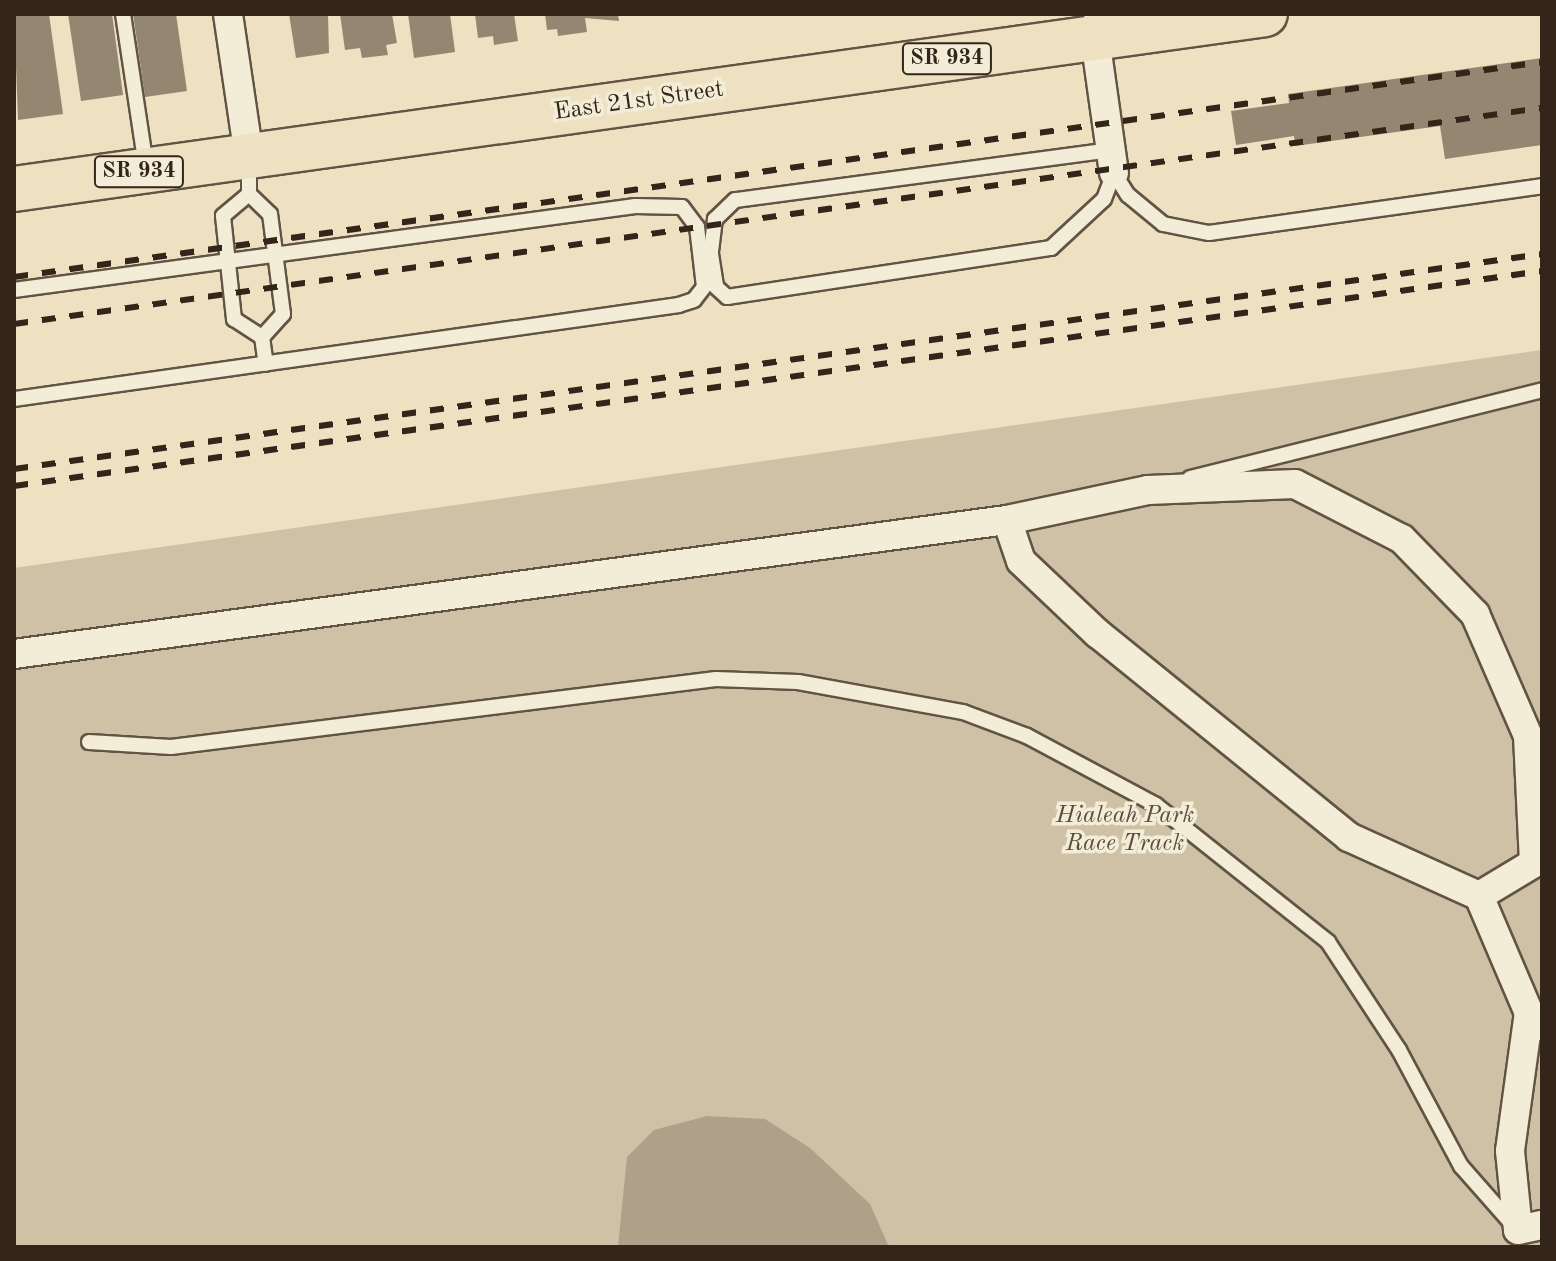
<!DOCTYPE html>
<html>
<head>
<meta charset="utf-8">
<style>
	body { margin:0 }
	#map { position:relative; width:1556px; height:1261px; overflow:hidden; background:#ede1c1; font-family:"Old Standard TT",serif }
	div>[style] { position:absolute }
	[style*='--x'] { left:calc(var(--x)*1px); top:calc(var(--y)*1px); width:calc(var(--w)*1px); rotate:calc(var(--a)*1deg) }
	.green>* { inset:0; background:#cec1a5 }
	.water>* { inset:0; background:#aea189 }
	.building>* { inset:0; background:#948771 }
	.roads { filter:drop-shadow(2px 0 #625444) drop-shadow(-2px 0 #625444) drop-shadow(0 2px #625444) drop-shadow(0 -2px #625444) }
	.lane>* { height:14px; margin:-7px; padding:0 7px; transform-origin:7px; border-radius:7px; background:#f3ecd7 }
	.street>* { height:28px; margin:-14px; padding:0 14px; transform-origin:14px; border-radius:14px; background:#f3ecd7 }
	.primary>* { height:44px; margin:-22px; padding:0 22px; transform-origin:22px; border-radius:22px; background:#ede1c1 }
	.rail>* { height:6px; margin-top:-3px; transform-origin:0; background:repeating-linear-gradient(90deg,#34251b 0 14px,transparent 0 28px) }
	span { translate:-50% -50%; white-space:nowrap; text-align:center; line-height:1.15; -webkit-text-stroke:7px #f3ecd7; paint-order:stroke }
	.shield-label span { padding:2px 6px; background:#f3ecd7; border:2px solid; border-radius:6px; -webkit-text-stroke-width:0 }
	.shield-label { font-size:22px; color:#34251b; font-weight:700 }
	.street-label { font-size:24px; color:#34251b }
	.park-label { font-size:24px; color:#5a4c3e; font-style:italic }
	.frame { position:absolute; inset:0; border:16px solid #34251b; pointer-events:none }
</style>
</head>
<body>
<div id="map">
	<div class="green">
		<div style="clip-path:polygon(1542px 350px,1542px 1247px,14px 1247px,14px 568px)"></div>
	</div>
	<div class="water">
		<div style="clip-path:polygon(707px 1116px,765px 1119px,810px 1148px,870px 1204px,889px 1247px,618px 1247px,627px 1157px,654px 1130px)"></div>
	</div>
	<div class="building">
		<div style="clip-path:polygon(14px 14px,49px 14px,63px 114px,18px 120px)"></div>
		<div style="clip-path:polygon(68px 14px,112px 14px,123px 95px,81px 101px)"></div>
		<div style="clip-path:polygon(133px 14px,176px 14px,187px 91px,145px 97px)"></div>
		<div style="clip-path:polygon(289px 14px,328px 14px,329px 53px,296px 58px)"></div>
		<div style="clip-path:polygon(340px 14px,392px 14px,397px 43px,386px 45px,388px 55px,362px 58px,360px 48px,345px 50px)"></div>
		<div style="clip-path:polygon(408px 14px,450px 14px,455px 52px,414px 58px)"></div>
		<div style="clip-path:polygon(475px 14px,514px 14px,518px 41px,494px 45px,493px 36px,478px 38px)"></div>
		<div style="clip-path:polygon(545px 14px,618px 14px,619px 21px,585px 18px,587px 32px,558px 36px,557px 29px,547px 30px)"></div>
		<div style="clip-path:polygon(1542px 58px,1542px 145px,1445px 159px,1440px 126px,1295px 146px,1294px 136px,1236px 145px,1231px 111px,1289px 103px,1288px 94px)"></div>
	</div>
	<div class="roads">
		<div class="lane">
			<div style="--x:123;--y:14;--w:154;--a:81.4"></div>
			<div style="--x:1111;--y:150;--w:379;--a:172.4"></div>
			<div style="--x:735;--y:200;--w:28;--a:136"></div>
			<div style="--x:715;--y:219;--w:35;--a:97"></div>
			<div style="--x:711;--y:254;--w:33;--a:81"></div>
			<div style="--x:716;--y:287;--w:15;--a:42"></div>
			<div style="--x:727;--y:297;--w:328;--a:-8.6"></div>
			<div style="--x:1051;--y:248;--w:72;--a:-42.8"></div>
			<div style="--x:1104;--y:199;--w:28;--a:-69"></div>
			<div style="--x:249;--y:161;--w:33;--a:90"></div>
			<div style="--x:249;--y:194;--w:34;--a:140"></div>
			<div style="--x:223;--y:216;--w:104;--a:83.9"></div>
			<div style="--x:234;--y:319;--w:33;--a:33"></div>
			<div style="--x:262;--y:337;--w:27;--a:82"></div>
			<div style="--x:1114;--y:173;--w:26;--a:58"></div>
			<div style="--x:1128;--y:195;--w:45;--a:39.6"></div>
			<div style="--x:1163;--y:224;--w:47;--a:11.1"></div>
			<div style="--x:1209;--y:233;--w:336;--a:-8"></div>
			<div style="--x:249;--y:194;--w:29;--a:44"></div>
			<div style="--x:270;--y:214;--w:101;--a:82.6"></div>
			<div style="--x:283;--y:314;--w:31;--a:132"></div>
			<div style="--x:14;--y:290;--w:627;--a:-7.7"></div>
			<div style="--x:635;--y:206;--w:47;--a:1.2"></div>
			<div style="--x:682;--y:207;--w:25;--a:53"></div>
			<div style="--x:697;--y:227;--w:60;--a:83.3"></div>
			<div style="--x:704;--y:287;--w:16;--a:128"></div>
			<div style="--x:694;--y:300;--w:16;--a:162"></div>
			<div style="--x:679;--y:305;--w:672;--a:171.95"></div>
			<div style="--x:1190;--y:478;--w:363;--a:-14"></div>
			<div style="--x:89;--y:742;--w:82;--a:3.5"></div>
			<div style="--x:171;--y:747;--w:549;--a:-7.11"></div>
			<div style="--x:716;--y:679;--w:82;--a:2.1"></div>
			<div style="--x:798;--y:682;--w:168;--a:10.3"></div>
			<div style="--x:963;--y:712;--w:68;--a:20.6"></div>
			<div style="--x:1027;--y:736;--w:146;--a:28.1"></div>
			<div style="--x:1156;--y:805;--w:220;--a:38.5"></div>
			<div style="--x:1328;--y:942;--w:129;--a:56.7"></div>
			<div style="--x:1399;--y:1050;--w:132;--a:61.9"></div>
			<div style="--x:1461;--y:1166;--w:79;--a:48.6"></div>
		</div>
		<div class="street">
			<div style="--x:228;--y:14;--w:145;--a:81.6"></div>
			<div style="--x:1099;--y:14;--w:24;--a:99"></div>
			<div style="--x:1095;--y:38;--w:136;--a:82"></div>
			<div style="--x:14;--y:654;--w:1002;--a:-7.69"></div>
			<div style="--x:1007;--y:520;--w:144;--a:-12"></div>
			<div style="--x:1148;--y:490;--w:147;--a:-2.3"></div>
			<div style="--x:1295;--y:484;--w:120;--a:27.2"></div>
			<div style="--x:1402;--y:539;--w:105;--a:45.8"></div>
			<div style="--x:1475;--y:614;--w:133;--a:66.5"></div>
			<div style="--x:1528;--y:736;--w:127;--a:87.3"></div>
			<div style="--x:1534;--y:863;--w:64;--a:149"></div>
			<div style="--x:1479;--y:896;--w:143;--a:-155.6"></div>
			<div style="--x:1349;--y:837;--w:323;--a:-141"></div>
			<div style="--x:1098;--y:634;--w:106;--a:-136.5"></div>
			<div style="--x:1021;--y:561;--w:43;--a:-108.9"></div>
			<div style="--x:1479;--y:896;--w:142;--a:66.9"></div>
			<div style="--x:1529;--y:1012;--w:140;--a:97.8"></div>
			<div style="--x:1510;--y:1151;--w:79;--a:84.2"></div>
			<div style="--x:1518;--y:1230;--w:25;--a:-12"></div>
		</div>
		<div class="primary">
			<div style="--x:14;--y:189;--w:1263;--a:-7.96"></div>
		</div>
	</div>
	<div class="rail">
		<div style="--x:14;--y:277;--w:1543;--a:-8.01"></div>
		<div style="--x:14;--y:324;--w:1543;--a:-8.05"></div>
		<div style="--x:14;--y:469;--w:1543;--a:-8.01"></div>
		<div style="--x:14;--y:486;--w:1543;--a:-8.01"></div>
	</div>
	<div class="shield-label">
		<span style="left:947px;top:59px">SR 934</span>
		<span style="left:139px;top:172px">SR 934</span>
	</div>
	<div class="street-label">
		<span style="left:639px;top:102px;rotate:-8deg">East 21st Street</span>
	</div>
	<div class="park-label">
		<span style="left:1125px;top:831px">Hialeah Park<br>Race Track</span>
	</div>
	<div class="frame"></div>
</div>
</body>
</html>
